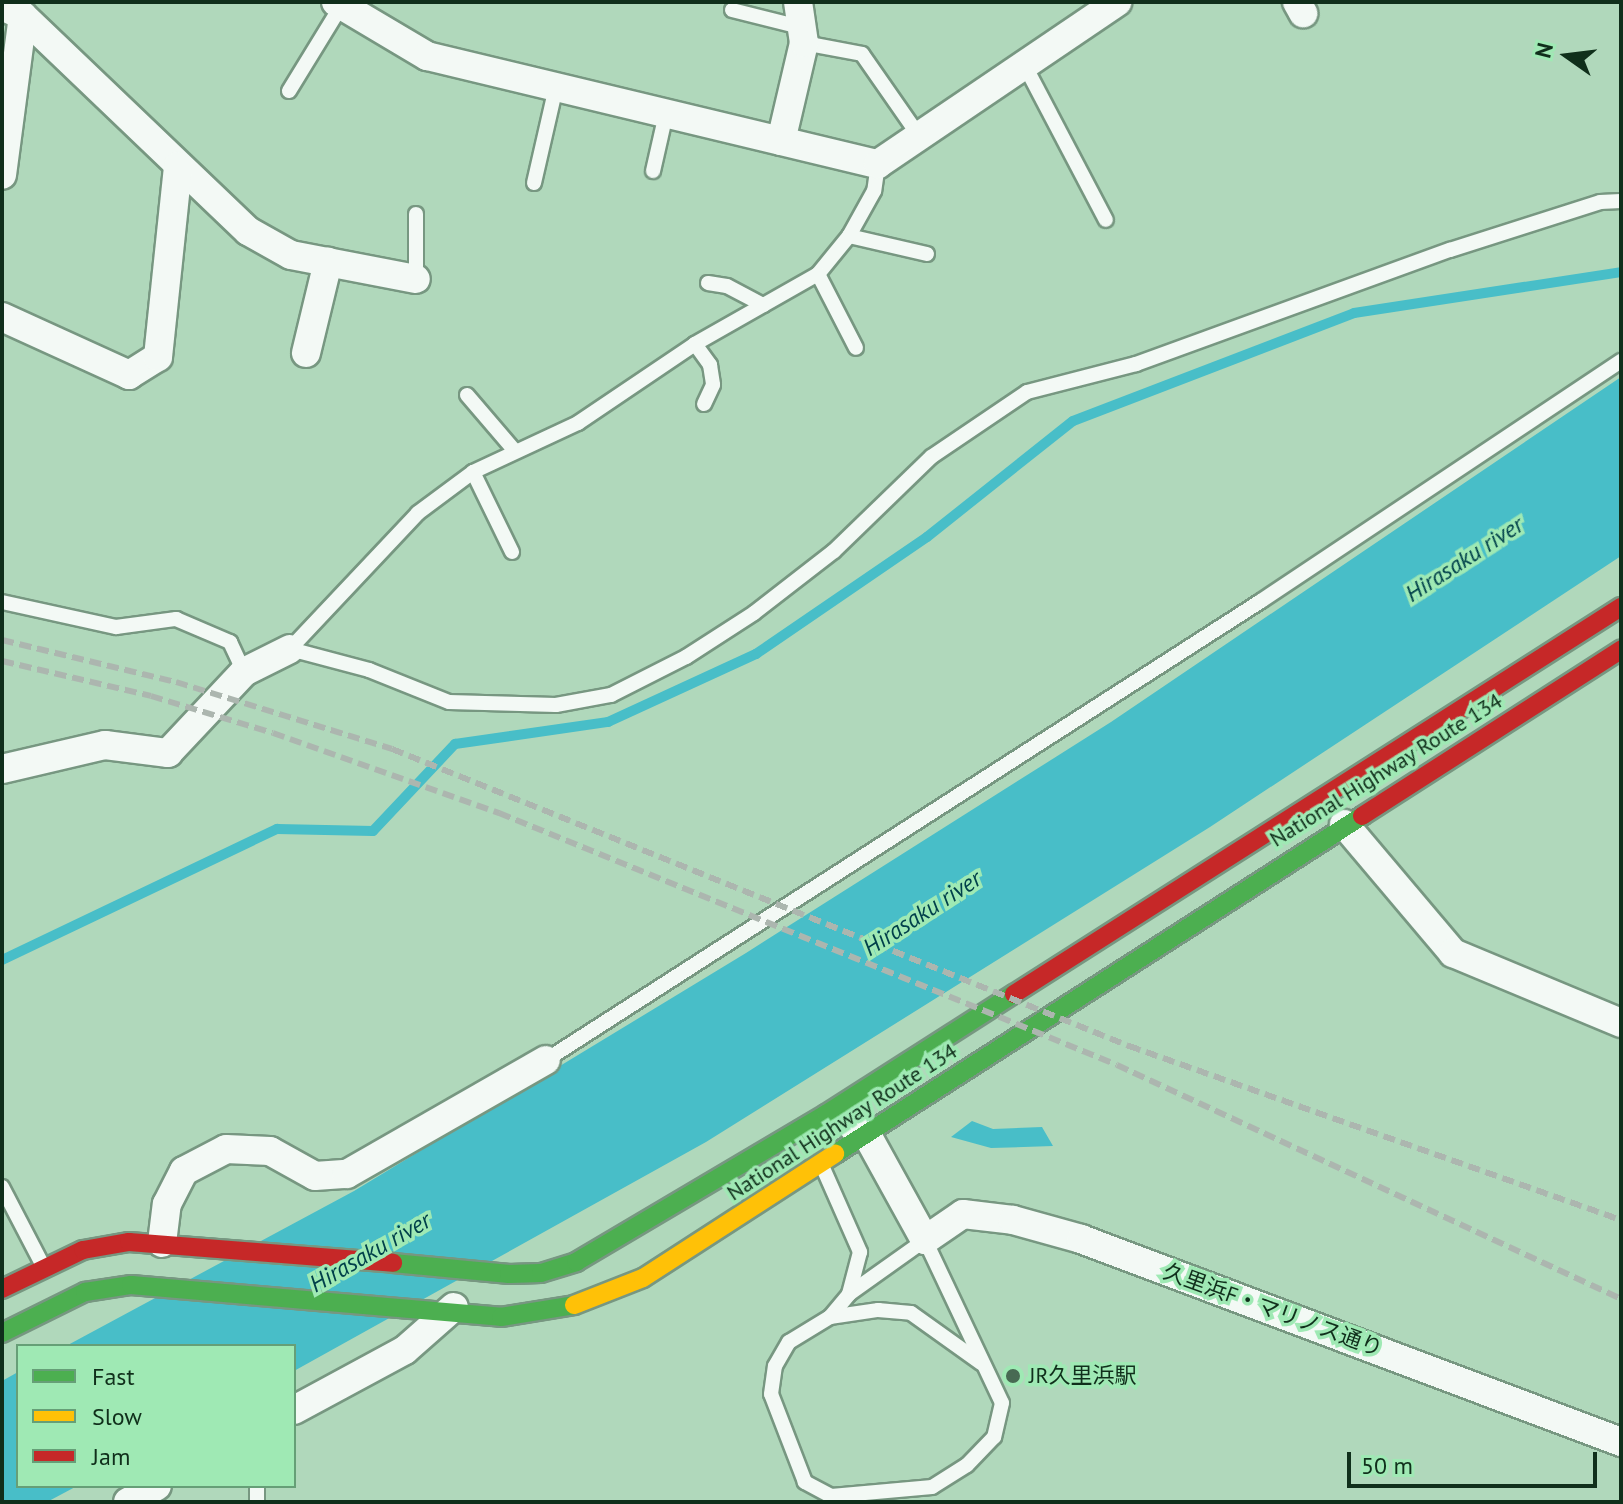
<!DOCTYPE html>
<html>
<head>
<meta charset="utf-8">
<style>
	body { margin:0 }
	#map { position:relative; width:1623px; height:1504px; overflow:hidden; background:#b0d8bb; font-family:"PT Sans","Noto Sans JP",sans-serif }
	div>[style] { position:absolute }
	[style*='--x'] { left:calc(var(--x)*1px); top:calc(var(--y)*1px); width:calc(var(--w)*1px); rotate:calc(var(--a)*1deg) }
	.water>* { inset:0; background:#48bec8 }
	.stream>* { height:10px; margin:-5px; padding:0 5px; transform-origin:5px; border-radius:5px; background:#48bec8 }
	.roads { filter:drop-shadow(2px 0 #779781) drop-shadow(-2px 0 #779781) drop-shadow(0 2px #779781) drop-shadow(0 -2px #779781) }
	.lane>* { height:14px; margin:-7px; padding:0 7px; transform-origin:7px; border-radius:7px; background:#f3f9f5 }
	.street>* { height:28px; margin:-14px; padding:0 14px; transform-origin:14px; border-radius:14px; background:#f3f9f5 }
	.fast>* { height:18px; margin:-9px; padding:0 9px; transform-origin:9px; border-radius:9px; background:#4caf50 }
	.slow>* { height:18px; margin:-9px; padding:0 9px; transform-origin:9px; border-radius:9px; background:#ffc107 }
	.jam>* { height:18px; margin:-9px; padding:0 9px; transform-origin:9px; border-radius:9px; background:#c62828 }
	.rail>* { height:6px; margin-top:-3px; transform-origin:0; background:repeating-linear-gradient(90deg,#acb6af 0 12px,transparent 0 18px) }
	.dots>* { width:22px; height:22px; translate:-50% -50%; box-sizing:border-box; border:4px solid #9fe9b4; border-radius:50% }
	span { translate:-50% -50%; white-space:nowrap; text-align:center; line-height:1.15; -webkit-text-stroke:7px #9fe9b4; paint-order:stroke }
	.street-label { font-size:22px; color:#102f1b }
	.poi-label { font-size:22px; color:#102f1b }
	.left { translate:0 -50%; text-align:left }
	.water-label { font-size:24px; color:#00404a; font-style:italic }
	.frame { position:absolute; inset:0; border:4px solid #102f1b; pointer-events:none }
	.legend { position:absolute; left:16px; top:1344px; width:280px; height:144px; box-sizing:border-box; background:#9fe9b4; border:2px solid #669f77; margin:0; padding:10px 14px; list-style:none; font-size:24px; color:#102f1b }
	.legend li { display:flex; align-items:center; gap:16px; height:40px }
	.legend b { width:40px; border:2px solid #669f77 }
	.north { position:absolute; left:1527px; top:16px; width:80px; height:80px; -webkit-text-stroke:6px #9fe9b4; paint-order:stroke; rotate:284deg; font-size:22px; font-weight:700; line-height:32px; text-align:center; color:#102f1b }
	.north::after { content:''; display:block; margin:auto; width:28px; height:36px; background:#102f1b; clip-path:polygon(50% 0,100% 100%,50% 72%,0 100%) }
	.scale { position:absolute; left:1347px; top:1452px; width:250px; height:36px; box-sizing:border-box; border:4px solid #102f1b; border-top:0; padding-left:10px; font-size:24px; line-height:28px; white-space:nowrap; color:#102f1b; -webkit-text-stroke:6px #9fe9b4; paint-order:stroke }
</style>
</head>
<body>
<div id="map">
	<div class="water">
		<div style="clip-path:polygon(1621px 377px,1621px 556px,1210px 827px,706px 1142px,294px 1371px,294px 1346px,66px 1346px,354px 1191px,746px 953px,1111px 722px)"></div>
		<div style="clip-path:polygon(972px 1121px,993px 1129px,1042px 1127px,1053px 1146px,991px 1148px,951px 1137px)"></div>
		<div style="clip-path:polygon(18px 1372px,18px 1486px,77px 1486px,47px 1502px,2px 1502px,2px 1381px)"></div>
	</div>
	<div class="stream">
		<div style="--x:2;--y:960;--w:305;--a:-25.5"></div>
		<div style="--x:277;--y:829;--w:96;--a:1.2"></div>
		<div style="--x:373;--y:831;--w:120;--a:-46.7"></div>
		<div style="--x:455;--y:744;--w:155;--a:-8.2"></div>
		<div style="--x:608;--y:722;--w:163;--a:-24.7"></div>
		<div style="--x:756;--y:654;--w:207;--a:-34.4"></div>
		<div style="--x:927;--y:537;--w:186;--a:-38.5"></div>
		<div style="--x:1073;--y:421;--w:301;--a:-21"></div>
		<div style="--x:1354;--y:313;--w:270;--a:-8.7"></div>
	</div>
	<div class="roads">
		<div class="lane">
			<div style="--x:732;--y:10;--w:70;--a:14"></div>
			<div style="--x:804;--y:43;--w:59;--a:10.7"></div>
			<div style="--x:862;--y:54;--w:100;--a:55.2"></div>
			<div style="--x:1024;--y:64;--w:176;--a:62.3"></div>
			<div style="--x:289;--y:91;--w:100;--a:-58.5"></div>
			<div style="--x:878;--y:164;--w:27;--a:98"></div>
			<div style="--x:874;--y:191;--w:51;--a:119.1"></div>
			<div style="--x:849;--y:236;--w:49;--a:129.2"></div>
			<div style="--x:818;--y:274;--w:142;--a:150.4"></div>
			<div style="--x:695;--y:344;--w:141;--a:146"></div>
			<div style="--x:578;--y:423;--w:116;--a:155"></div>
			<div style="--x:473;--y:472;--w:69;--a:143.3"></div>
			<div style="--x:418;--y:513;--w:187;--a:133.3"></div>
			<div style="--x:290;--y:649;--w:82;--a:14.9"></div>
			<div style="--x:369;--y:670;--w:86;--a:21.8"></div>
			<div style="--x:449;--y:702;--w:107;--a:1.6"></div>
			<div style="--x:556;--y:705;--w:56;--a:-10.3"></div>
			<div style="--x:611;--y:695;--w:84;--a:-26.9"></div>
			<div style="--x:686;--y:657;--w:81;--a:-32.9"></div>
			<div style="--x:754;--y:613;--w:101;--a:-37.8"></div>
			<div style="--x:834;--y:551;--w:135;--a:-44.1"></div>
			<div style="--x:931;--y:457;--w:116;--a:-34.1"></div>
			<div style="--x:1027;--y:392;--w:113;--a:-14.4"></div>
			<div style="--x:1136;--y:364;--w:334;--a:-20"></div>
			<div style="--x:1450;--y:250;--w:157;--a:-17.7"></div>
			<div style="--x:1600;--y:202;--w:21;--a:-3"></div>
			<div style="--x:653;--y:171;--w:58;--a:-77.2"></div>
			<div style="--x:534;--y:183;--w:98;--a:-77.1"></div>
			<div style="--x:416;--y:214;--w:65;--a:90"></div>
			<div style="--x:849;--y:236;--w:80;--a:13"></div>
			<div style="--x:818;--y:274;--w:83;--a:62.8"></div>
			<div style="--x:708;--y:283;--w:19;--a:9"></div>
			<div style="--x:727;--y:286;--w:41;--a:27.8"></div>
			<div style="--x:695;--y:344;--w:26;--a:54"></div>
			<div style="--x:710;--y:365;--w:20;--a:81"></div>
			<div style="--x:713;--y:385;--w:21;--a:115"></div>
			<div style="--x:467;--y:395;--w:74;--a:49.4"></div>
			<div style="--x:473;--y:472;--w:89;--a:64"></div>
			<div style="--x:2;--y:602;--w:117;--a:12.4"></div>
			<div style="--x:116;--y:627;--w:61;--a:-7.6"></div>
			<div style="--x:176;--y:619;--w:59;--a:23.1"></div>
			<div style="--x:230;--y:642;--w:33;--a:65"></div>
			<div style="--x:546;--y:1060;--w:850;--a:-32.7"></div>
			<div style="--x:1261;--y:601;--w:433;--a:-33.7"></div>
			<div style="--x:823;--y:1168;--w:92;--a:66.2"></div>
			<div style="--x:860;--y:1252;--w:43;--a:104.7"></div>
			<div style="--x:2;--y:1187;--w:87;--a:62.5"></div>
			<div style="--x:925;--y:1240;--w:180;--a:64.7"></div>
			<div style="--x:1002;--y:1403;--w:35;--a:103"></div>
			<div style="--x:994;--y:1437;--w:39;--a:134"></div>
			<div style="--x:967;--y:1465;--w:41;--a:147.8"></div>
			<div style="--x:932;--y:1487;--w:101;--a:174.9"></div>
			<div style="--x:831;--y:1496;--w:30;--a:-152"></div>
			<div style="--x:805;--y:1482;--w:94;--a:-111.1"></div>
			<div style="--x:771;--y:1394;--w:28;--a:-82"></div>
			<div style="--x:775;--y:1366;--w:28;--a:-60"></div>
			<div style="--x:789;--y:1342;--w:48;--a:-31.4"></div>
			<div style="--x:830;--y:1317;--w:30;--a:-50"></div>
			<div style="--x:849;--y:1294;--w:93;--a:-35.4"></div>
			<div style="--x:830;--y:1317;--w:49;--a:-8.3"></div>
			<div style="--x:878;--y:1310;--w:33;--a:5"></div>
			<div style="--x:911;--y:1313;--w:86;--a:35.5"></div>
			<div style="--x:257;--y:1486;--w:16;--a:90"></div>
		</div>
		<div class="street">
			<div style="--x:336;--y:2;--w:106;--a:30.7"></div>
			<div style="--x:427;--y:56;--w:464;--a:13.5"></div>
			<div style="--x:878;--y:164;--w:289;--a:-34.1"></div>
			<div style="--x:1297;--y:2;--w:13;--a:61"></div>
			<div style="--x:2;--y:6;--w:23;--a:25"></div>
			<div style="--x:23;--y:16;--w:311;--a:43.7"></div>
			<div style="--x:248;--y:231;--w:49;--a:29.2"></div>
			<div style="--x:291;--y:255;--w:127;--a:10.9"></div>
			<div style="--x:781;--y:141;--w:101;--a:-76.8"></div>
			<div style="--x:804;--y:43;--w:41;--a:-98.3"></div>
			<div style="--x:2;--y:175;--w:160;--a:-82.5"></div>
			<div style="--x:2;--y:317;--w:140;--a:24.5"></div>
			<div style="--x:129;--y:375;--w:34;--a:-32"></div>
			<div style="--x:158;--y:357;--w:192;--a:-84"></div>
			<div style="--x:306;--y:353;--w:94;--a:-76.4"></div>
			<div style="--x:2;--y:769;--w:106;--a:-13.1"></div>
			<div style="--x:105;--y:745;--w:64;--a:7.2"></div>
			<div style="--x:168;--y:753;--w:111;--a:-46.8"></div>
			<div style="--x:244;--y:672;--w:51;--a:-26.6"></div>
			<div style="--x:1344;--y:824;--w:169;--a:49.8"></div>
			<div style="--x:1453;--y:953;--w:182;--a:22.6"></div>
			<div style="--x:854;--y:1128;--w:15;--a:28"></div>
			<div style="--x:867;--y:1135;--w:120;--a:61.1"></div>
			<div style="--x:925;--y:1240;--w:46;--a:-34.4"></div>
			<div style="--x:963;--y:1214;--w:50;--a:6.8"></div>
			<div style="--x:1013;--y:1220;--w:71;--a:15.6"></div>
			<div style="--x:1081;--y:1239;--w:577;--a:20.6"></div>
			<div style="--x:162;--y:1243;--w:39;--a:-83"></div>
			<div style="--x:167;--y:1204;--w:37;--a:-63"></div>
			<div style="--x:184;--y:1171;--w:47;--a:-27.6"></div>
			<div style="--x:226;--y:1149;--w:44;--a:2.6"></div>
			<div style="--x:270;--y:1151;--w:51;--a:29.1"></div>
			<div style="--x:315;--y:1176;--w:32;--a:-4"></div>
			<div style="--x:347;--y:1174;--w:229;--a:-29.8"></div>
			<div style="--x:294;--y:1410;--w:126;--a:-28.4"></div>
			<div style="--x:405;--y:1350;--w:65;--a:-41.3"></div>
			<div style="--x:128;--y:1502;--w:33;--a:-29"></div>
		</div>
		<div class="fast">
			<div style="--x:835;--y:1154;--w:626;--a:-32.67"></div>
			<div style="--x:393;--y:1263;--w:117;--a:5.4"></div>
			<div style="--x:509;--y:1274;--w:32;--a:-2"></div>
			<div style="--x:541;--y:1273;--w:37;--a:-17"></div>
			<div style="--x:576;--y:1262;--w:291;--a:-30.6"></div>
			<div style="--x:826;--y:1114;--w:223;--a:-32.6"></div>
			<div style="--x:2;--y:1333;--w:93;--a:-26.3"></div>
			<div style="--x:85;--y:1292;--w:47;--a:-8.7"></div>
			<div style="--x:131;--y:1285;--w:371;--a:4.9"></div>
			<div style="--x:501;--y:1317;--w:74;--a:-9.3"></div>
		</div>
		<div class="slow">
			<div style="--x:574;--y:1305;--w:74;--a:-21.4"></div>
			<div style="--x:643;--y:1278;--w:229;--a:-32.9"></div>
		</div>
		<div class="jam">
			<div style="--x:1362;--y:816;--w:308;--a:-32.7"></div>
			<div style="--x:1014;--y:994;--w:720;--a:-32.52"></div>
			<div style="--x:2;--y:1289;--w:90;--a:-25.7"></div>
			<div style="--x:83;--y:1250;--w:47;--a:-9.9"></div>
			<div style="--x:129;--y:1242;--w:265;--a:4.5"></div>
		</div>
	</div>
	<div class="rail">
		<div style="--x:2;--y:640;--w:179;--a:13.6"></div>
		<div style="--x:176;--y:682;--w:226;--a:17.2"></div>
		<div style="--x:392;--y:749;--w:795;--a:21.95"></div>
		<div style="--x:1129;--y:1046;--w:522;--a:19.48"></div>
		<div style="--x:2;--y:661;--w:153;--a:13.2"></div>
		<div style="--x:151;--y:696;--w:127;--a:16.9"></div>
		<div style="--x:273;--y:733;--w:240;--a:19.5"></div>
		<div style="--x:499;--y:813;--w:667;--a:22.18"></div>
		<div style="--x:1117;--y:1065;--w:556;--a:24.9"></div>
	</div>
	<div class="dots">
		<div style="left:1013px;top:1376px;background:#486a53"></div>
	</div>
	<div class="street-label">
		<span style="left:1386px;top:770px;rotate:-32deg">National Highway Route 134</span>
		<span style="left:842px;top:1122px;rotate:-33deg">National Highway Route 134</span>
		<span style="left:1273px;top:1310px;rotate:20deg">久里浜F・マリノス通り</span>
	</div>
	<div class="poi-label">
		<span class="left" style="left:1029px;top:1376px">JR久里浜駅</span>
	</div>
	<div class="water-label">
		<span style="left:1464px;top:559px;rotate:-33deg">Hirasaku river</span>
		<span style="left:922px;top:913px;rotate:-33deg">Hirasaku river</span>
		<span style="left:370px;top:1252px;rotate:-30deg">Hirasaku river</span>
	</div>
	<div class="frame"></div>
	<ul class="legend">
	<li><b style="height:10px;background:#4caf50"></b>Fast</li>
	<li><b style="height:10px;background:#ffc107"></b>Slow</li>
	<li><b style="height:10px;background:#c62828"></b>Jam</li>
	</ul>
	<div class="north">N</div>
	<div class="scale">50 m</div>
</div>
</body>
</html>
